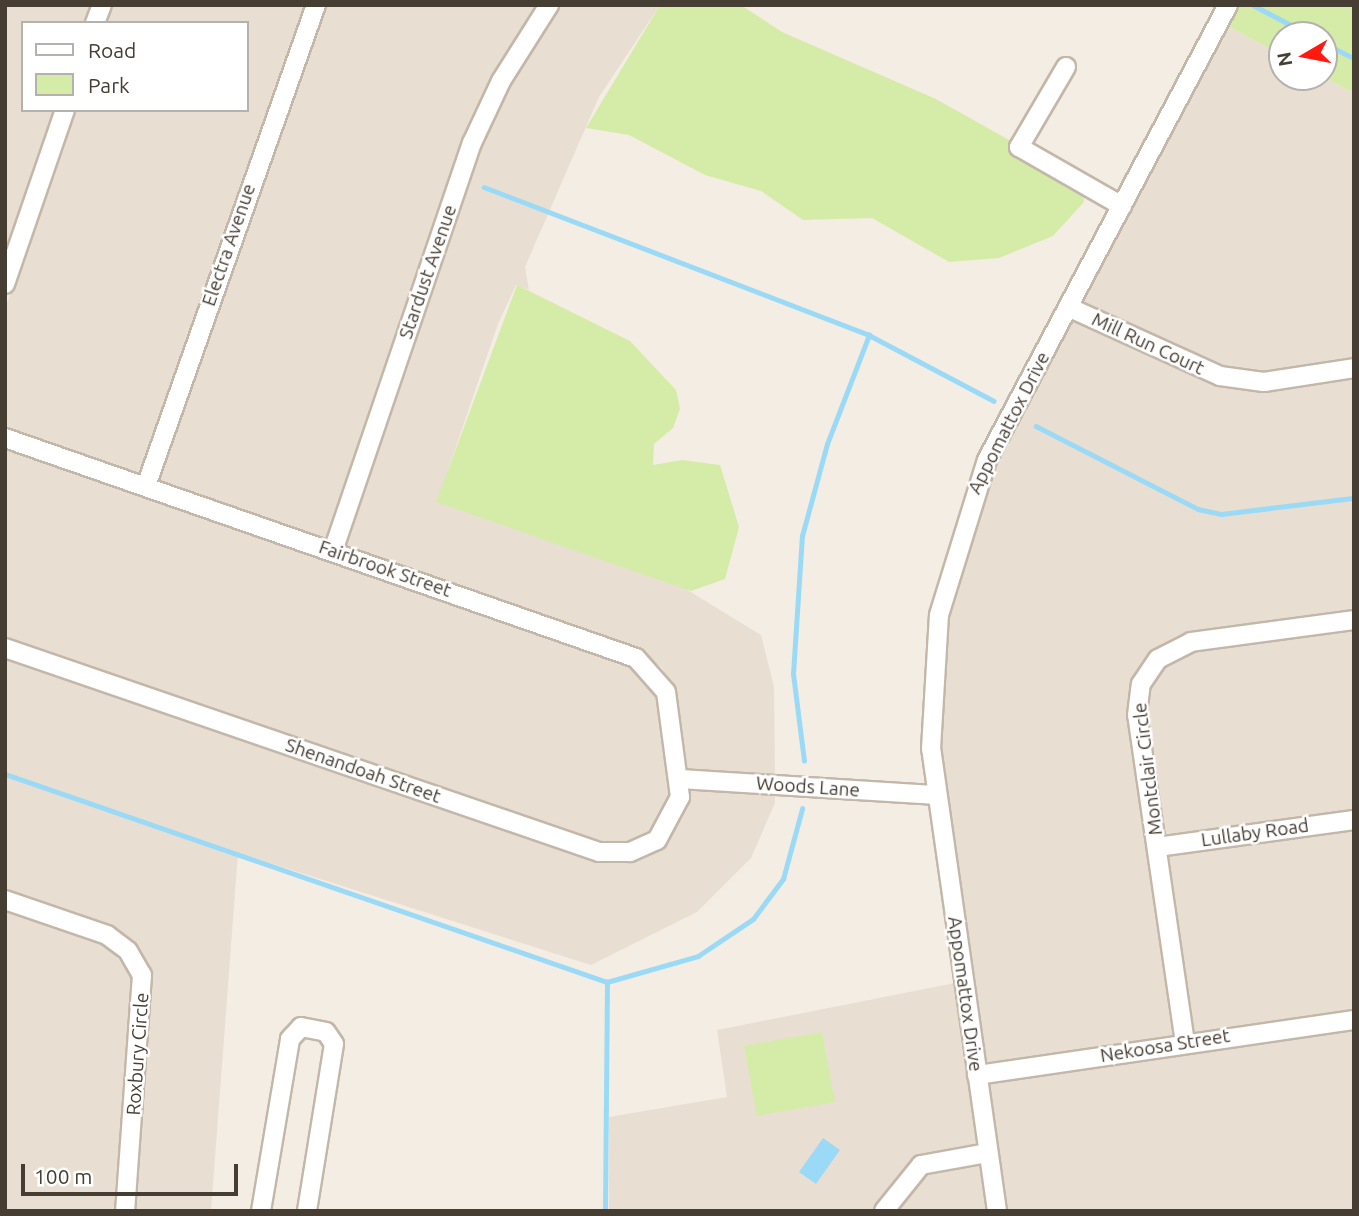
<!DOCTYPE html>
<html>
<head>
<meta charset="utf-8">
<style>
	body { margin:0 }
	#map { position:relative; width:1359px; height:1216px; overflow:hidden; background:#f4ede4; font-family:Ubuntu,sans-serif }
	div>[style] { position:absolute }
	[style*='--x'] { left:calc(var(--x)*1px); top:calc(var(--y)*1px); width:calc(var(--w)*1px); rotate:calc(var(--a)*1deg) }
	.residential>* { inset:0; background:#e8dfd2 }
	.green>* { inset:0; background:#d5eca9 }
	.water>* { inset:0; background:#9bdaf6 }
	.stream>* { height:4.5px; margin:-2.25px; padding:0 2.25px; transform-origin:2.25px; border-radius:2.25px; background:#9bdaf6 }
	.roads { filter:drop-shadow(2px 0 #c3b7a9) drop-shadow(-2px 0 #c3b7a9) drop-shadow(0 2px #c3b7a9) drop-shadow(0 -2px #c3b7a9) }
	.minor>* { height:18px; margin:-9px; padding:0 9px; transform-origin:9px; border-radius:9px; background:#fff }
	span { translate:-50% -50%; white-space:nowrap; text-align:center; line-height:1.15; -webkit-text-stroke:5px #fff; paint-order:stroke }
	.street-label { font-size:19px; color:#463d33 }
	.frame { position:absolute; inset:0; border:7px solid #463d33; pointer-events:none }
	.legend { position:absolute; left:21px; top:21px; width:228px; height:91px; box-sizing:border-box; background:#fff; border:2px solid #b5b1ad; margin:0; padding:9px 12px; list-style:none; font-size:21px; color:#463d33 }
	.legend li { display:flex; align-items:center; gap:14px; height:35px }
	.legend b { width:35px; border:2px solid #b5b1ad }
	.north { position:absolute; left:1268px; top:21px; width:70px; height:70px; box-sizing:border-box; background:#fff; border:2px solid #b5b1ad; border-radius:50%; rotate:260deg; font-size:19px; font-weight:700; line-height:28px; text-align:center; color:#463d33 }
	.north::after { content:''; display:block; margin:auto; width:24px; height:32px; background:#ff1a10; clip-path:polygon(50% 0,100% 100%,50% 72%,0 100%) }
	.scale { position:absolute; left:21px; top:1164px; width:217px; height:32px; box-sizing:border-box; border:4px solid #463d33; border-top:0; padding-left:9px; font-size:21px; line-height:24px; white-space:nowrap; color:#463d33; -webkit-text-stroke:5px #fff; paint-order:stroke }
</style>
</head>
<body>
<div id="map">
	<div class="residential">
		<div style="clip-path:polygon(5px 5px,93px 5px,87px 23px,23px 23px,23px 110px,56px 110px,5px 259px)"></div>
		<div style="clip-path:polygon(110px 5px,307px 5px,141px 476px,5px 430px,5px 309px,74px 110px,247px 110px,247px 23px,104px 23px)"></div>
		<div style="clip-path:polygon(325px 5px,540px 5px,493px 78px,464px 141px,328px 541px,156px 481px)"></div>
		<div style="clip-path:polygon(559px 5px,660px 5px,599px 97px,525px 267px,529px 290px,516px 285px,498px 324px,437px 502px,676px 583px,761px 635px,774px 687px,775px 777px,688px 771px,674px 689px,662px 668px,640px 651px,343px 546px,480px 145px,508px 85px)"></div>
		<div style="clip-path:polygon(1226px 25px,1282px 55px,1282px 77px,1323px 77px,1354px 93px,1354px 361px,1264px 374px,1223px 369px,1079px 304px)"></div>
		<div style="clip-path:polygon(1072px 317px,1197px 377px,1233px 387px,1291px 388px,1354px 376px,1354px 612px,1189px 634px,1160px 647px,1142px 665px,1129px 716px,1175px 1037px,984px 1066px,939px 748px,947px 616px,995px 462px)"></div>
		<div style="clip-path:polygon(5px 446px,631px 664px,658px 695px,672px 796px,652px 834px,629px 845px,601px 845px,5px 640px)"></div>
		<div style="clip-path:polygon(1354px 628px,1354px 812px,1164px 838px,1146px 714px,1149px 686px,1164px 664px,1192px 649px)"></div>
		<div style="clip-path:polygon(5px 656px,595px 859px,631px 860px,662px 846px,683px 817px,689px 787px,775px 792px,775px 803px,751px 858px,697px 912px,591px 965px,238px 853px,211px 1211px,133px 1211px,151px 974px,135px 946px,110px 928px,5px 892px)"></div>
		<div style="clip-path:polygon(1354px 827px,1354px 1012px,1192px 1034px,1166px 853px)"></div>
		<div style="clip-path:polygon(5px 909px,103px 941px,134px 978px,117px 1211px,5px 1211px)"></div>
		<div style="clip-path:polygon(955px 983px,988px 1211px,609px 1211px,609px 1117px,727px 1097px,717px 1030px)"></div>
		<div style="clip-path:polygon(1354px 1027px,1354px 1211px,1005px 1211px,986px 1081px)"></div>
	</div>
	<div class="green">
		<div style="clip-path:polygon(660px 5px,741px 5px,782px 32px,936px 99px,1009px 140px,1083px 186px,1084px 202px,1053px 236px,999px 258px,949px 262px,872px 218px,803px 220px,761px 191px,705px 175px,629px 135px,586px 128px)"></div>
		<div style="clip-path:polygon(1237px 5px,1354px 5px,1354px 93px,1323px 77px,1324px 35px,1282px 35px,1282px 55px,1226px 25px)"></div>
		<div style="clip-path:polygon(517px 285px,630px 341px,676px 390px,680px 409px,673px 428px,654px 444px,653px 465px,682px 460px,720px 465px,739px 527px,725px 579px,691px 591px,436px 502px)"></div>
		<div style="clip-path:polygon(822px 1032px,835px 1102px,757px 1116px,744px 1046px)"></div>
	</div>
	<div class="water">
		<div style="clip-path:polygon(823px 1138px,840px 1150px,816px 1184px,799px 1172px)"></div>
	</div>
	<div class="stream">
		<div style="--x:1253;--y:5;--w:64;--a:27.8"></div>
		<div style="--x:1324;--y:43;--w:34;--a:27"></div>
		<div style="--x:484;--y:187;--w:412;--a:21"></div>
		<div style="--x:869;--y:335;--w:141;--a:27.8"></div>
		<div style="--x:1036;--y:426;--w:182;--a:27.1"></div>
		<div style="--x:1198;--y:509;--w:24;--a:12"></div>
		<div style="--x:1221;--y:514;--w:134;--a:-6.9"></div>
		<div style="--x:804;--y:761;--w:88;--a:-97.2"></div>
		<div style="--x:793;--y:674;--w:138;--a:-86.3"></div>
		<div style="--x:802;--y:536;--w:95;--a:-74.8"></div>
		<div style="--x:827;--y:444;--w:117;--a:-68.9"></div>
		<div style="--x:5;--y:774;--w:637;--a:19.06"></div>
		<div style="--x:607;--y:982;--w:95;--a:-15.9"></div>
		<div style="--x:698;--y:956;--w:66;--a:-33.9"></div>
		<div style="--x:753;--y:919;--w:50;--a:-53.1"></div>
		<div style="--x:783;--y:879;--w:73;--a:-74.8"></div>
		<div style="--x:605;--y:1211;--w:229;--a:-89.5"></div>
	</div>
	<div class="roads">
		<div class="minor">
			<div style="--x:95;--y:23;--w:19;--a:-69"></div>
			<div style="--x:1066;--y:67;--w:93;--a:120.4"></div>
			<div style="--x:1019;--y:147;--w:119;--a:29.8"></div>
			<div style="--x:5;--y:284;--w:184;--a:-71"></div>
			<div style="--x:1068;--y:307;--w:167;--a:24.4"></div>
			<div style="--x:1220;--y:376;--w:44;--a:7.8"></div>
			<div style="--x:1264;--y:382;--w:91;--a:-8.8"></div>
			<div style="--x:5;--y:438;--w:668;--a:19.22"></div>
			<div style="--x:636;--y:658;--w:45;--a:48.6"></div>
			<div style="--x:666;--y:692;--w:106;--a:82.4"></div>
			<div style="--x:680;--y:797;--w:49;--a:118.1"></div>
			<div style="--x:657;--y:840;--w:30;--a:156"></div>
			<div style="--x:630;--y:852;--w:31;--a:180"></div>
			<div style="--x:599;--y:852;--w:628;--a:-161.05"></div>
			<div style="--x:146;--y:486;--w:510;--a:-70.54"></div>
			<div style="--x:333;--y:551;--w:431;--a:-71.2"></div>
			<div style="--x:472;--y:143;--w:68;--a:-64.9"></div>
			<div style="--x:501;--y:81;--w:90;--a:-57.7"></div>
			<div style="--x:681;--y:779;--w:256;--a:3.6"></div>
			<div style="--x:1157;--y:847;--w:199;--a:-7.8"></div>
			<div style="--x:5;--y:900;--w:108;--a:18.9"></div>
			<div style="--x:107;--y:935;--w:26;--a:37"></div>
			<div style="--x:128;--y:951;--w:28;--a:60"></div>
			<div style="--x:142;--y:975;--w:237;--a:94.1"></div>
			<div style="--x:1185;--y:1043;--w:331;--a:-98.3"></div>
			<div style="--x:1137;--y:715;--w:31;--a:-83"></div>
			<div style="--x:1141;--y:684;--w:30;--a:-56"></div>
			<div style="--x:1158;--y:659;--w:37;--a:-27"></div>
			<div style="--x:1191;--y:642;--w:164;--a:-7.7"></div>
			<div style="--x:977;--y:1075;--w:381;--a:-8.3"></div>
			<div style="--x:261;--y:1211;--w:174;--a:-80.4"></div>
			<div style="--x:290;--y:1039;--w:16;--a:-47"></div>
			<div style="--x:301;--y:1027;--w:25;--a:11"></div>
			<div style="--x:326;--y:1032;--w:14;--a:56"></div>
			<div style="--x:334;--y:1044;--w:169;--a:99.2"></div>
			<div style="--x:884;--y:1211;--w:59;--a:-51.2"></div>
			<div style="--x:921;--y:1165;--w:68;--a:-10.2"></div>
			<div style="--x:997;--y:1211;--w:467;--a:-98.1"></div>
			<div style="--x:931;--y:749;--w:134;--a:-86.6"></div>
			<div style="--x:939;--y:615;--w:162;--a:-72.8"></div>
			<div style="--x:987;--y:460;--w:515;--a:-62.09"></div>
		</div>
	</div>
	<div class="street-label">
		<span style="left:229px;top:245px;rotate:-71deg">Electra Avenue</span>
		<span style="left:428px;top:272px;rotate:-71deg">Stardust Avenue</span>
		<span style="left:1148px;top:344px;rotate:25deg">Mill Run Court</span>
		<span style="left:1009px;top:423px;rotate:-63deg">Appomattox Drive</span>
		<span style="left:385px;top:569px;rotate:19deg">Fairbrook Street</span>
		<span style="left:1148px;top:769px;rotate:-97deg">Montclair Circle</span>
		<span style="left:363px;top:771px;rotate:19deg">Shenandoah Street</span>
		<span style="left:808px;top:787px;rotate:4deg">Woods Lane</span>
		<span style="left:1255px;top:833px;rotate:-8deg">Lullaby Road</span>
		<span style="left:965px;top:994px;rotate:82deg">Appomattox Drive</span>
		<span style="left:1165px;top:1046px;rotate:-9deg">Nekoosa Street</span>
		<span style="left:138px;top:1054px;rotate:-86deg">Roxbury Circle</span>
	</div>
	<div class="frame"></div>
	<ul class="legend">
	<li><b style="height:9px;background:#fff"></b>Road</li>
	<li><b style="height:19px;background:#d5eca9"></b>Park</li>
	</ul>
	<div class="north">N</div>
	<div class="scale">100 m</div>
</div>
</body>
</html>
